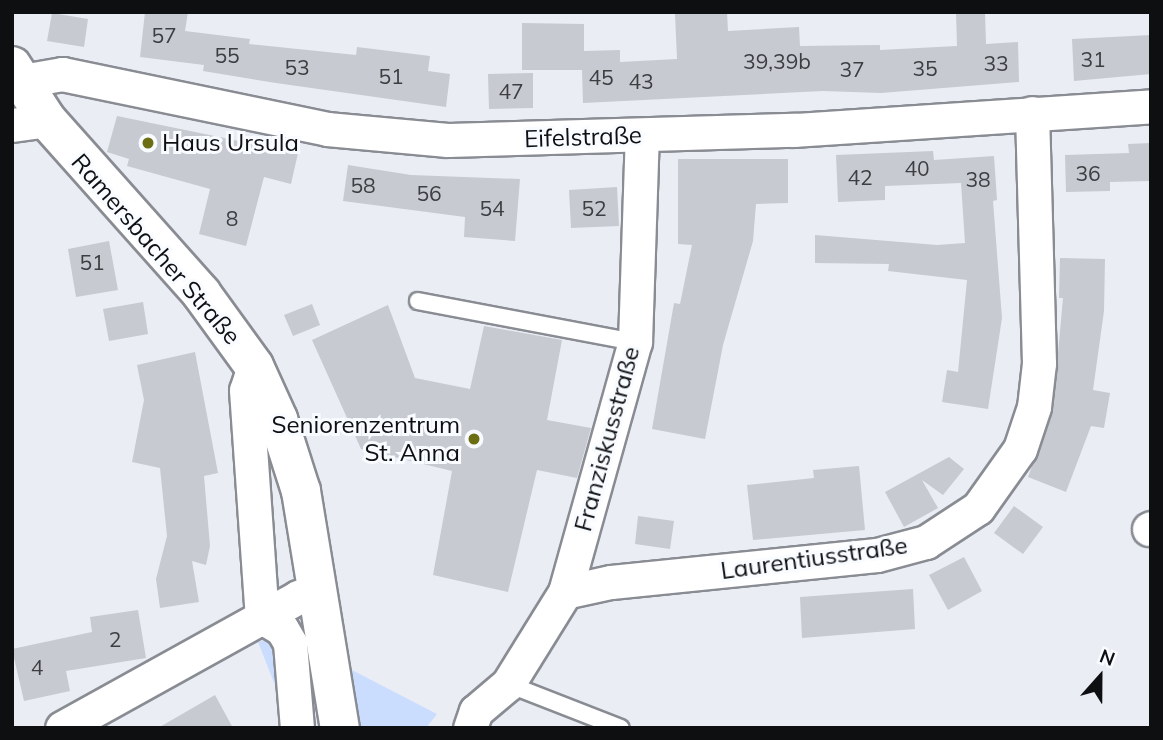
<!DOCTYPE html>
<html>
<head>
<meta charset="utf-8">
<style>
	body { margin:0 }
	#map { position:relative; width:1163px; height:740px; overflow:hidden; background:#eaedf4; font-family:Mulish,sans-serif }
	div>[style] { position:absolute }
	[style*='--x'] { left:calc(var(--x)*1px); top:calc(var(--y)*1px); width:calc(var(--w)*1px); rotate:calc(var(--a)*1deg) }
	.green>* { inset:0; background:#cbddfe }
	.building>* { inset:0; background:#c7cad1 }
	.roads { filter:drop-shadow(2px 0 #898c93) drop-shadow(-2px 0 #898c93) drop-shadow(0 2px #898c93) drop-shadow(0 -2px #898c93) }
	.lane>* { height:16px; margin:-8px; padding:0 8px; transform-origin:8px; border-radius:8px; background:#fff }
	.street>* { height:33px; margin:-16.5px; padding:0 16.5px; transform-origin:16.5px; border-radius:16.5px; background:#fff }
	.secondary>* { height:38px; margin:-19px; padding:0 19px; transform-origin:19px; border-radius:19px; background:#fff }
	.dots>* { width:19px; height:19px; translate:-50% -50%; box-sizing:border-box; border:4px solid #f8fbff; border-radius:50% }
	span { translate:-50% -50%; white-space:nowrap; text-align:center; line-height:1.15; -webkit-text-stroke:6px #f8fbff; paint-order:stroke }
	.number-label { font-size:21px; color:#3c3e41 }
	.number-label span { -webkit-text-stroke-width:0 }
	.street-label { font-size:24px; color:#0e0f11 }
	.poi-label { font-size:24px; color:#0e0f11 }
	.left { translate:0 -50%; text-align:left }
	.right { translate:-100% -50%; text-align:right }
	.frame { position:absolute; inset:0; border:14px solid #0e0f11; pointer-events:none }
	.north { position:absolute; left:1065px; top:642px; width:70px; height:70px; -webkit-text-stroke:5px #f8fbff; paint-order:stroke; rotate:21deg; font-size:19px; font-weight:700; line-height:28px; text-align:center; color:#0e0f11 }
	.north::after { content:''; display:block; margin:auto; width:24px; height:32px; background:#0e0f11; clip-path:polygon(50% 0,100% 100%,50% 72%,0 100%) }
</style>
</head>
<body>
<div id="map">
	<div class="green">
		<div style="clip-path:polygon(282px 636px,280px 698px,258px 642px)"></div>
		<div style="clip-path:polygon(348px 668px,437px 714px,426px 728px,355px 728px)"></div>
	</div>
	<div class="building">
		<div style="clip-path:polygon(145px 12px,188px 12px,185px 31px,250px 39px,249px 44px,356px 55px,357px 47px,430px 56px,428px 71px,450px 74px,446px 107px,276px 83px,203px 71px,204px 65px,140px 57px)"></div>
		<div style="clip-path:polygon(701px 12px,727px 12px,728px 31px,799px 27px,800px 46px,880px 45px,880px 50px,957px 46px,956px 12px,985px 12px,986px 44px,1018px 42px,1019px 82px,881px 93px,823px 91px,583px 103px,582px 70px,522px 70px,522px 23px,584px 24px,584px 51px,620px 50px,620px 62px,677px 59px,675px 14px)"></div>
		<div style="clip-path:polygon(52px 13px,88px 19px,84px 47px,47px 41px)"></div>
		<div style="clip-path:polygon(1151px 35px,1151px 74px,1074px 81px,1072px 39px)"></div>
		<div style="clip-path:polygon(533px 73px,533px 108px,489px 109px,488px 74px)"></div>
		<div style="clip-path:polygon(117px 116px,298px 153px,291px 184px,264px 177px,246px 246px,199px 234px,210px 189px,127px 166px,129px 159px,107px 152px)"></div>
		<div style="clip-path:polygon(1151px 143px,1151px 181px,1110px 182px,1110px 191px,1066px 192px,1065px 155px,1129px 153px,1128px 144px)"></div>
		<div style="clip-path:polygon(933px 151px,934px 160px,994px 156px,997px 200px,993px 201px,1002px 318px,988px 409px,942px 402px,947px 370px,958px 372px,967px 280px,888px 271px,889px 264px,815px 263px,815px 235px,937px 245px,965px 243px,961px 183px,885px 186px,885px 200px,838px 202px,836px 155px)"></div>
		<div style="clip-path:polygon(678px 159px,788px 159px,788px 203px,756px 204px,753px 241px,723px 345px,705px 439px,652px 429px,674px 303px,680px 304px,692px 245px,678px 244px)"></div>
		<div style="clip-path:polygon(348px 165px,411px 175px,520px 179px,515px 241px,464px 237px,465px 217px,343px 201px)"></div>
		<div style="clip-path:polygon(617px 187px,619px 226px,571px 228px,569px 190px)"></div>
		<div style="clip-path:polygon(109px 241px,118px 290px,76px 297px,68px 249px)"></div>
		<div style="clip-path:polygon(1060px 258px,1105px 259px,1104px 311px,1093px 390px,1110px 393px,1104px 428px,1091px 426px,1066px 492px,1028px 477px,1053px 409px,1063px 298px,1059px 298px)"></div>
		<div style="clip-path:polygon(143px 302px,148px 334px,109px 341px,103px 309px)"></div>
		<div style="clip-path:polygon(312px 304px,320px 325px,293px 336px,284px 315px)"></div>
		<div style="clip-path:polygon(388px 305px,415px 378px,470px 389px,484px 326px,562px 340px,547px 420px,591px 428px,577px 478px,537px 470px,508px 592px,433px 575px,452px 471px,361px 449px,312px 340px)"></div>
		<div style="clip-path:polygon(195px 352px,218px 473px,204px 476px,210px 546px,206px 565px,192px 561px,199px 602px,160px 608px,156px 579px,167px 536px,160px 468px,132px 462px,144px 400px,137px 365px)"></div>
		<div style="clip-path:polygon(949px 457px,964px 469px,943px 495px,922px 480px,938px 508px,904px 527px,885px 492px)"></div>
		<div style="clip-path:polygon(859px 466px,865px 530px,753px 540px,747px 485px,814px 478px,813px 470px)"></div>
		<div style="clip-path:polygon(1014px 506px,1043px 527px,1023px 554px,994px 533px)"></div>
		<div style="clip-path:polygon(638px 516px,674px 521px,670px 549px,635px 544px)"></div>
		<div style="clip-path:polygon(964px 557px,982px 591px,948px 610px,929px 575px)"></div>
		<div style="clip-path:polygon(913px 589px,915px 629px,802px 638px,800px 597px)"></div>
		<div style="clip-path:polygon(138px 610px,146px 658px,66px 671px,70px 691px,24px 701px,12px 649px,92px 632px,90px 617px)"></div>
		<div style="clip-path:polygon(215px 695px,233px 728px,158px 728px)"></div>
	</div>
	<div class="roads">
		<div class="lane">
			<div style="--x:418;--y:301;--w:221;--a:10.7"></div>
			<div style="--x:508;--y:684;--w:121;--a:21.3"></div>
		</div>
		<div class="street">
			<div style="--x:22;--y:81;--w:41;--a:-9.9"></div>
			<div style="--x:62;--y:74;--w:271;--a:11.7"></div>
			<div style="--x:327;--y:129;--w:121;--a:5.2"></div>
			<div style="--x:448;--y:140;--w:346;--a:-1.7"></div>
			<div style="--x:794;--y:130;--w:358;--a:-3.8"></div>
			<div style="--x:12;--y:125;--w:35;--a:-8"></div>
			<div style="--x:254;--y:366;--w:25;--a:108"></div>
			<div style="--x:246;--y:390;--w:228;--a:86"></div>
			<div style="--x:262;--y:617;--w:23;--a:31"></div>
			<div style="--x:282;--y:629;--w:16;--a:60"></div>
			<div style="--x:290;--y:643;--w:85;--a:85.3"></div>
			<div style="--x:1149;--y:529;--w:2;--a:-27"></div>
			<div style="--x:565;--y:592;--w:47;--a:-12.3"></div>
			<div style="--x:611;--y:582;--w:267;--a:-5.8"></div>
			<div style="--x:877;--y:555;--w:51;--a:-14.9"></div>
			<div style="--x:926;--y:542;--w:62;--a:-33.2"></div>
			<div style="--x:978;--y:508;--w:72;--a:-54.6"></div>
			<div style="--x:1020;--y:449;--w:44;--a:-71.6"></div>
			<div style="--x:1034;--y:407;--w:44;--a:-83.5"></div>
			<div style="--x:1039;--y:363;--w:250;--a:-91.6"></div>
			<div style="--x:62;--y:728;--w:270;--a:-29"></div>
			<div style="--x:298;--y:597;--w:20;--a:-18"></div>
			<div style="--x:470;--y:728;--w:18;--a:-71"></div>
			<div style="--x:476;--y:711;--w:42;--a:-40.2"></div>
			<div style="--x:508;--y:684;--w:108;--a:-58.2"></div>
			<div style="--x:565;--y:592;--w:260;--a:-74.4"></div>
			<div style="--x:635;--y:342;--w:207;--a:-88.1"></div>
		</div>
		<div class="secondary">
			<div style="--x:12;--y:66;--w:64;--a:57.1"></div>
			<div style="--x:47;--y:120;--w:232;--a:48.3"></div>
			<div style="--x:201;--y:293;--w:90;--a:54"></div>
			<div style="--x:254;--y:366;--w:58;--a:65.6"></div>
			<div style="--x:278;--y:419;--w:76;--a:72.3"></div>
			<div style="--x:301;--y:491;--w:240;--a:80.7"></div>
		</div>
	</div>
	<div class="dots">
		<div style="left:148px;top:143px;background:#6b6e13"></div>
		<div style="left:474px;top:439px;background:#6b6e13"></div>
	</div>
	<div class="number-label">
		<span style="left:164px;top:35px">57</span>
		<span style="left:227px;top:55px">55</span>
		<span style="left:1093px;top:59px">31</span>
		<span style="left:777px;top:61px">39,39b</span>
		<span style="left:996px;top:63px">33</span>
		<span style="left:297px;top:67px">53</span>
		<span style="left:925px;top:68px">35</span>
		<span style="left:852px;top:69px">37</span>
		<span style="left:391px;top:76px">51</span>
		<span style="left:601px;top:77px">45</span>
		<span style="left:641px;top:81px">43</span>
		<span style="left:511px;top:91px">47</span>
		<span style="left:917px;top:168px">40</span>
		<span style="left:1088px;top:173px">36</span>
		<span style="left:860px;top:177px">42</span>
		<span style="left:978px;top:179px">38</span>
		<span style="left:363px;top:185px">58</span>
		<span style="left:429px;top:193px">56</span>
		<span style="left:492px;top:208px">54</span>
		<span style="left:594px;top:208px">52</span>
		<span style="left:232px;top:218px">8</span>
		<span style="left:92px;top:262px">51</span>
		<span style="left:115px;top:639px">2</span>
		<span style="left:37px;top:667px">4</span>
	</div>
	<div class="street-label">
		<span style="left:583px;top:137px;rotate:-2deg">Eifelstraße</span>
		<span style="left:156px;top:249px;rotate:49deg">Ramersbacher Straße</span>
		<span style="left:607px;top:439px;rotate:-75deg">Franziskusstraße</span>
		<span style="left:814px;top:558px;rotate:-8deg">Laurentiusstraße</span>
	</div>
	<div class="poi-label">
		<span class="left" style="left:162px;top:143px">Haus Ursula</span>
		<span class="right" style="left:460px;top:439px">Seniorenzentrum<br>St. Anna</span>
	</div>
	<div class="frame"></div>
	<div class="north">N</div>
</div>
</body>
</html>
